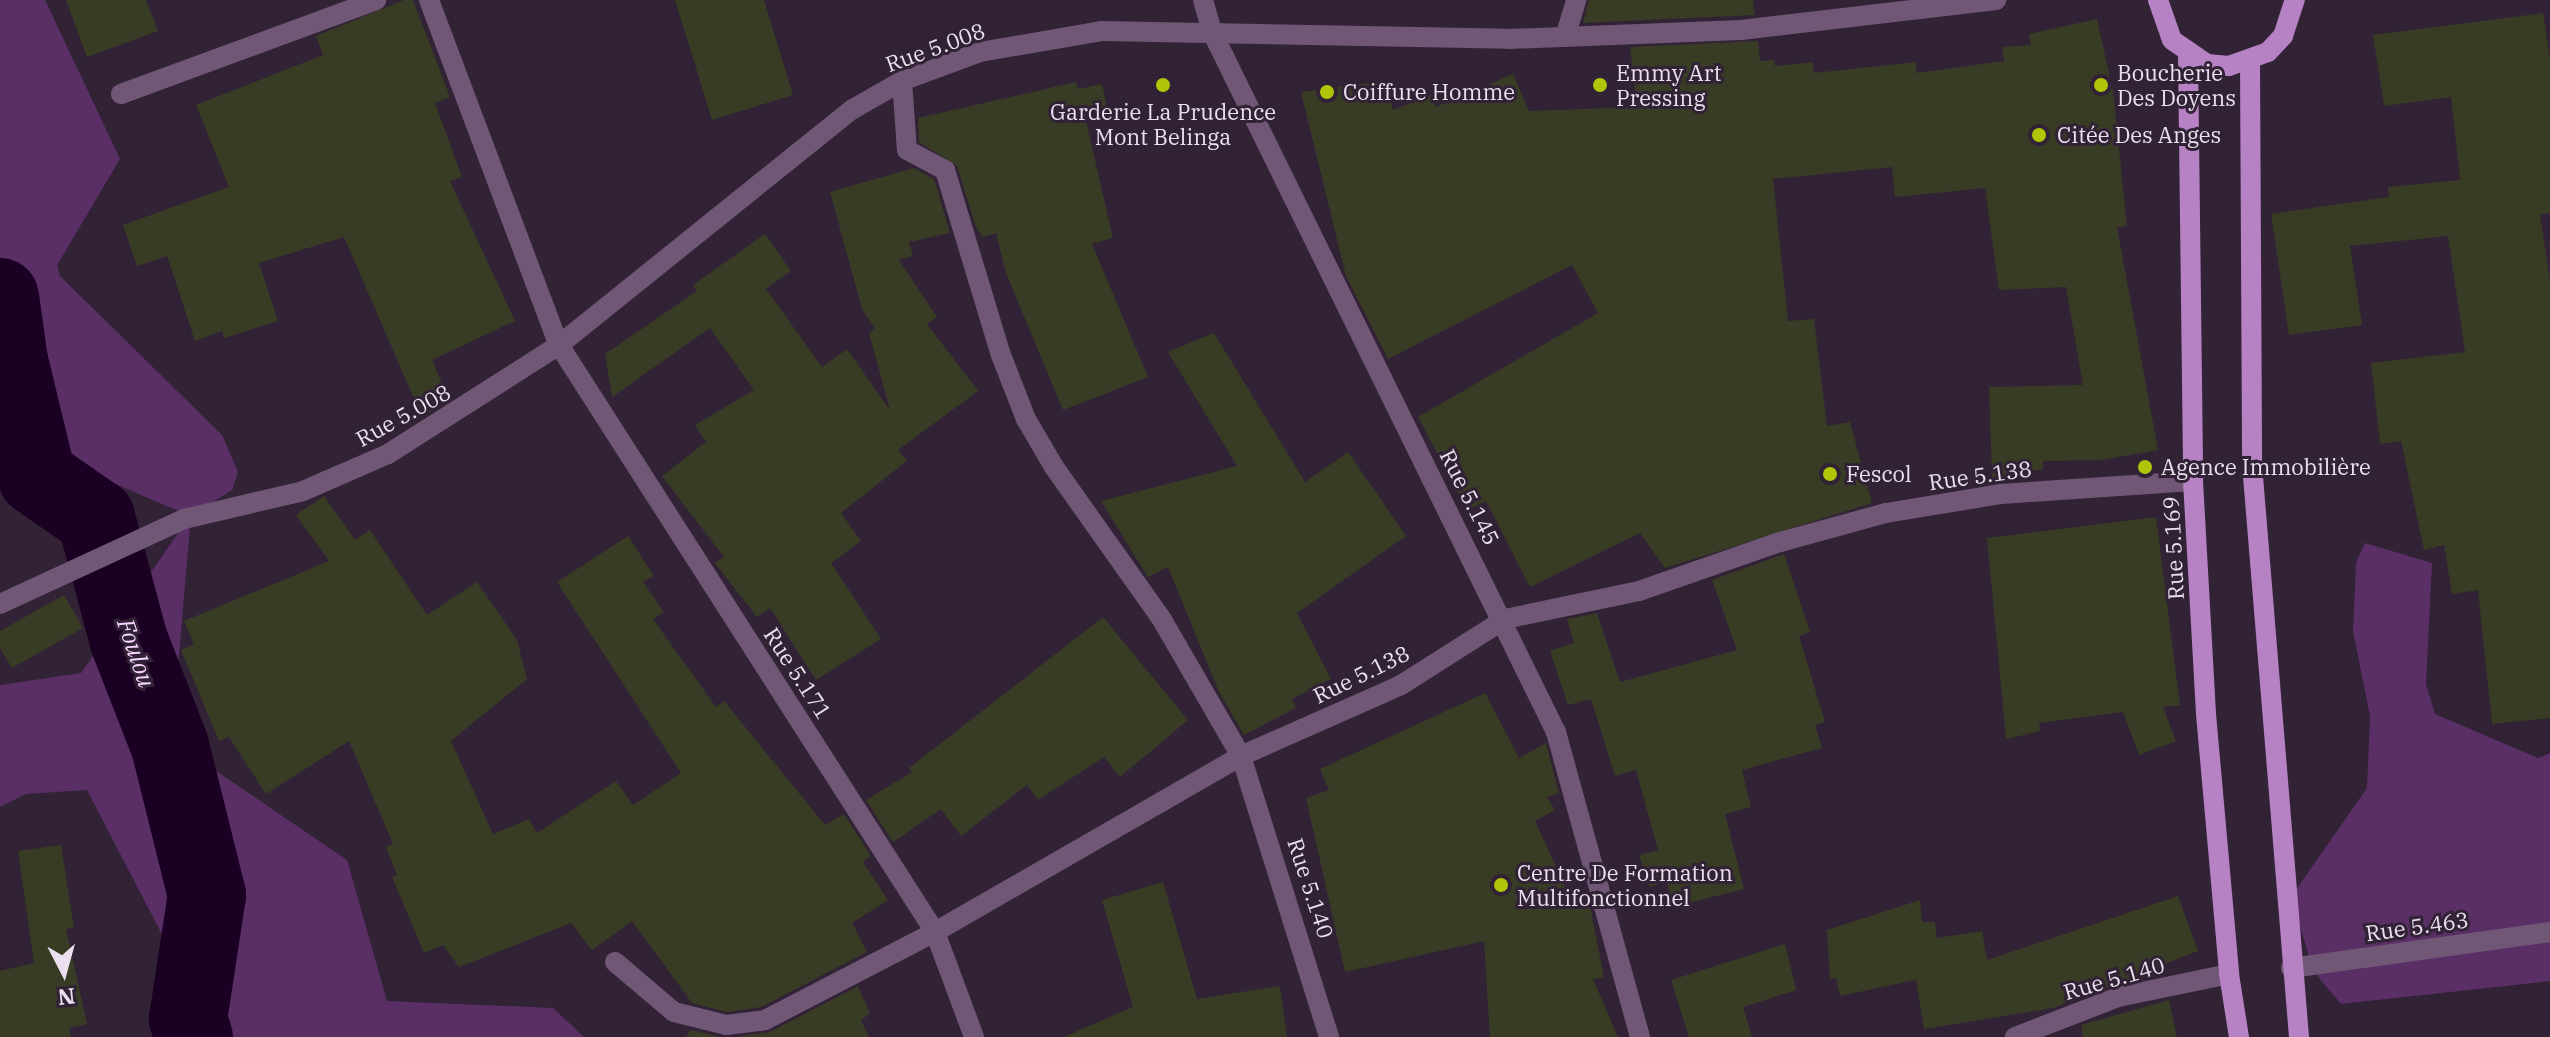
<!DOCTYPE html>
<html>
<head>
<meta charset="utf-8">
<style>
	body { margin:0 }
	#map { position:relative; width:2550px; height:1037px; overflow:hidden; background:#312236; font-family:"IBM Plex Serif",serif }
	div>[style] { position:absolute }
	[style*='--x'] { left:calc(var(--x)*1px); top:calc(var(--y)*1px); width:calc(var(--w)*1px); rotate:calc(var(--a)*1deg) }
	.green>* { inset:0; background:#5a2f66 }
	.river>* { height:78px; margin:-39px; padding:0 39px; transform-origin:39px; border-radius:39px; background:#1a0022 }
	.building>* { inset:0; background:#383c24 }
	.minor>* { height:20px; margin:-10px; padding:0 10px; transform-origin:10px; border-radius:10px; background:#705776 }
	.major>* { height:20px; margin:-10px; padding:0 10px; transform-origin:10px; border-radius:10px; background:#b682c4 }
	.dots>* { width:22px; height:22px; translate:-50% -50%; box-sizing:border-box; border:4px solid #312236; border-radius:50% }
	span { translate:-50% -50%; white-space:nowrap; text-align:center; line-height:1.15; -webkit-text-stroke:6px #312236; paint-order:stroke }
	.street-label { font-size:22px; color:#ebe1ee }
	.poi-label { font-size:22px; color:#ebe1ee }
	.left { translate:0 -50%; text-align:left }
	.water-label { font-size:24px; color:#f6d6ff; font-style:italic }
	.north { position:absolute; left:24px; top:933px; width:80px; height:80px; -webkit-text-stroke:6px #312236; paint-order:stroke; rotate:174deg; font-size:22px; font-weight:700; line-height:32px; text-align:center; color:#ebe1ee }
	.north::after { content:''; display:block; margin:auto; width:28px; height:36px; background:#ebe1ee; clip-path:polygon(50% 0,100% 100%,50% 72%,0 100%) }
</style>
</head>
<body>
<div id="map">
	<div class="green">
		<div style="clip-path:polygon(0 0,45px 0,120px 159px,57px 265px,60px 276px,222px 435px,238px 472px,232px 490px,191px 516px,177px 677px,200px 760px,347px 860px,387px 1001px,553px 1008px,584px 1037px,199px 1037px,195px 998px,87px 790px,26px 794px,0 807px,0 685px,81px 673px,190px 516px,11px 439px,0 443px)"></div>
		<div style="clip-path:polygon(2365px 543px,2432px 563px,2426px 684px,2435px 714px,2538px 758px,2550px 753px,2550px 981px,2341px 1004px,2314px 972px,2291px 897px,2367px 788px,2370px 716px,2353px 631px,2356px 563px)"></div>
	</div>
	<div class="river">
		<div style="--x:0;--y:297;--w:65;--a:82"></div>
		<div style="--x:9;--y:361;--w:119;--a:76.4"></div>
		<div style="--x:37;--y:477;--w:72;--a:34.8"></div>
		<div style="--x:96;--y:518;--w:127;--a:75"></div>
		<div style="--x:129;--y:641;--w:113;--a:68.7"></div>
		<div style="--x:170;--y:746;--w:154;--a:76.1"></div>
		<div style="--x:207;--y:895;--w:125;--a:98.7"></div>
		<div style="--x:188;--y:1019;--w:19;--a:72"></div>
	</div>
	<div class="building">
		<div style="clip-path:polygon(66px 0,146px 0,158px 31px,87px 57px)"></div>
		<div style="clip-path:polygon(404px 0,413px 0,450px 97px,435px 103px,462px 177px,450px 181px,515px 321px,432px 360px,449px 400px,422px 417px,344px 237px,259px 263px,278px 321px,224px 338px,222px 331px,195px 341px,167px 256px,137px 266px,123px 225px,229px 187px,196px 105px,323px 55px,316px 36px)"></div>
		<div style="clip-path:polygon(675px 0,764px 0,793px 95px,712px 120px)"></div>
		<div style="clip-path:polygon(1589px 0,1753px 0,1755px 15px,1583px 23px)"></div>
		<div style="clip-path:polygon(2543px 13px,2550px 59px,2550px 213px,2540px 215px,2550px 280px,2550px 718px,2492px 724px,2478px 590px,2452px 594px,2444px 545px,2424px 550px,2401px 441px,2380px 444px,2371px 363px,2465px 352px,2448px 236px,2350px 246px,2362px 325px,2289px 335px,2271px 214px,2389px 197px,2388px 187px,2460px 180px,2451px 97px,2384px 106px,2373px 35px)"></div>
		<div style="clip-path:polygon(2097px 19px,2113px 91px,2127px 226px,2117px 227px,2158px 450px,2101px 460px,2043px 461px,2043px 469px,1992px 477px,1989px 387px,2083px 385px,2066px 287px,1999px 290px,1985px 188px,1895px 197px,1892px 167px,1773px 179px,1788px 321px,1814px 319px,1827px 426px,1850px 422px,1872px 503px,1665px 568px,1640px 533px,1530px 587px,1486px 501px,1467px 510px,1418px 417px,1598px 313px,1572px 265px,1388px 359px,1346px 276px,1301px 92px,1386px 81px,1393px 110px,1431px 95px,1436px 107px,1513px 74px,1529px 111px,1637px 107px,1630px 47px,1758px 41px,1760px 61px,1774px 60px,1775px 66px,1813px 62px,1814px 73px,1916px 62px,1916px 73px,2004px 61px,2002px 47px,2031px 45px,2029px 34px)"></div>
		<div style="clip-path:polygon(1076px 82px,1078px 89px,1102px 84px,1109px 116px,1086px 121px,1113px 238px,1092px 244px,1148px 377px,1063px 410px,1006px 273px,996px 233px,983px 237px,976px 227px,957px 166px,919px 142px,918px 118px)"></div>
		<div style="clip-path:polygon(914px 168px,934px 179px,950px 233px,909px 242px,913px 256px,899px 260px,937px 317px,927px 324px,978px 391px,898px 450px,907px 461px,841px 513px,861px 541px,831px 563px,881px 639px,816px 680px,770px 608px,757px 617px,715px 563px,724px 557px,662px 476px,706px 442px,695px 425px,754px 390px,710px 328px,612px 397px,605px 354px,697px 291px,693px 285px,765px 234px,791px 271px,766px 289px,822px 367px,847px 349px,890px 410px,869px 333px,875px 328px,862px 309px,830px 192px)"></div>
		<div style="clip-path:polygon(1214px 333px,1305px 482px,1348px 452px,1406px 536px,1297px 613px,1331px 679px,1292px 699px,1296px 708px,1244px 735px,1219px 692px,1168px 567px,1148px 577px,1101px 501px,1237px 466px,1168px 352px)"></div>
		<div style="clip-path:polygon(324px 496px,355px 540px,370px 530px,427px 615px,477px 582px,517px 640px,527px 679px,451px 741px,493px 834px,529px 819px,537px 833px,616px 781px,633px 805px,681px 773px,557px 582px,628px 536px,654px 576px,643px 582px,664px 612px,653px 619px,716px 707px,724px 701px,825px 825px,844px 814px,871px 856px,863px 862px,888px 900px,852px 923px,867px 952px,761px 1007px,727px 1012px,692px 1003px,632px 921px,592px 950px,571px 923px,459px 967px,443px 945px,424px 953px,392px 877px,397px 875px,386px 847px,393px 844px,349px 741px,266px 794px,229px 737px,219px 741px,181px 650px,194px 644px,184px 621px,329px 561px,296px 515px)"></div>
		<div style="clip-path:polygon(2156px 517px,2180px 705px,2163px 707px,2176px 741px,2139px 755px,2123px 712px,2039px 723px,2040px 731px,2006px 739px,1987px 538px)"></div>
		<div style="clip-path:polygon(1784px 554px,1810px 632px,1799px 636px,1825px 722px,1815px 725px,1822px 748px,1742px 770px,1751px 807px,1725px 814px,1744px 889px,1672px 907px,1667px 882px,1649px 887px,1639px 855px,1658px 850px,1636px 770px,1615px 776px,1591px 699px,1568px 705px,1550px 651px,1574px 643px,1567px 619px,1597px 613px,1620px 682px,1737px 650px,1712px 580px)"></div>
		<div style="clip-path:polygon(64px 595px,83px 628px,12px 668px,0 648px,0 631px)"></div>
		<div style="clip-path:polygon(1103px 617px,1188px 720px,1120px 777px,1104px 757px,1038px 800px,1027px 785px,961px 836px,941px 809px,893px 842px,866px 800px,912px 772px,909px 768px)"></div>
		<div style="clip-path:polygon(1485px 693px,1519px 758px,1546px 743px,1559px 793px,1547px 797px,1555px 810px,1535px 821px,1573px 904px,1589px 901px,1604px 977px,1593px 979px,1618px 1037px,1490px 1037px,1484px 941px,1345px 972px,1306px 798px,1329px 790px,1320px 769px)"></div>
		<div style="clip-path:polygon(61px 845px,74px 928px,66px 929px,87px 1024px,69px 1028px,71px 1037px,0 1037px,0 971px,34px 963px,18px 851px)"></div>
		<div style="clip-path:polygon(1163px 882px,1197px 999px,1280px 986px,1287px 1037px,1064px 1037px,1133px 1007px,1102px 900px)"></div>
		<div style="clip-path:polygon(2178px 896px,2198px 951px,2162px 965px,2164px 974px,2114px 985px,2053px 1008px,1924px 1029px,1916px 980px,1840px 996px,1836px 978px,1830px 979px,1827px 930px,1920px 900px,1922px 922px,1935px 922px,1937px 938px,1982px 931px,1987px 960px)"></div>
		<div style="clip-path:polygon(1785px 944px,1796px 990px,1743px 1007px,1752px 1037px,1689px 1037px,1671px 980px)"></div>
		<div style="clip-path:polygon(858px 986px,870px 1014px,861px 1020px,869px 1037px,735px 1037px,770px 1032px)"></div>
		<div style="clip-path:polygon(2169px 1000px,2177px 1037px,2083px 1037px,2081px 1025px)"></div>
		<div style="clip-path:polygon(691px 1030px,720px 1037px,686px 1037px)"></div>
	</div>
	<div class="minor">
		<div style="--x:429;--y:0;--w:369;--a:69.4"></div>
		<div style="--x:559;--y:345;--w:697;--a:57.36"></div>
		<div style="--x:935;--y:932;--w:112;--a:69.6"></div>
		<div style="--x:1203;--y:0;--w:33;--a:74"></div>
		<div style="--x:1212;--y:32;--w:780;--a:63.83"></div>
		<div style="--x:1556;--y:732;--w:316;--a:74.6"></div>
		<div style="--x:1565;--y:37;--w:39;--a:-73"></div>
		<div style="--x:902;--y:81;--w:69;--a:85.9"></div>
		<div style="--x:907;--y:150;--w:43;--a:27.8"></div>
		<div style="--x:945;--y:170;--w:193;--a:73.2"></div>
		<div style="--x:1001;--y:355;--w:69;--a:68.7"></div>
		<div style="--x:1026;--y:419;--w:56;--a:59.7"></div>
		<div style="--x:1054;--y:467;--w:185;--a:54.7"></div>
		<div style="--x:1161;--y:618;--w:160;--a:59.9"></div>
		<div style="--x:1241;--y:756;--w:294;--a:72.6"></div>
		<div style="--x:121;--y:94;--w:272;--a:-20.2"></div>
		<div style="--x:0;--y:604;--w:203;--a:-24.8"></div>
		<div style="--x:184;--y:519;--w:122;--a:-13.2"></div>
		<div style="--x:303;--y:491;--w:93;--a:-23.5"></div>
		<div style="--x:388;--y:454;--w:203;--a:-32.5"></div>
		<div style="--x:559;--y:345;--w:377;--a:-38.8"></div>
		<div style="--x:853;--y:109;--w:56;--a:-29.7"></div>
		<div style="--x:902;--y:81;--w:83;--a:-20.4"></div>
		<div style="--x:980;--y:52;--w:123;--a:-9.8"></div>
		<div style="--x:1101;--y:31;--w:408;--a:1.1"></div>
		<div style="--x:1509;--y:39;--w:232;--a:-2.2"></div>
		<div style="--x:1741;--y:30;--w:257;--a:-6.7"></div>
		<div style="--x:615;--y:962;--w:77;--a:40.3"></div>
		<div style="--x:674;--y:1012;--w:54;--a:14"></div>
		<div style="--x:726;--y:1025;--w:39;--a:-7"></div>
		<div style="--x:765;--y:1020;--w:191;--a:-27.4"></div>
		<div style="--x:935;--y:932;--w:353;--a:-29.9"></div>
		<div style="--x:1241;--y:756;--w:175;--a:-23.9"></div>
		<div style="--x:1401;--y:685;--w:123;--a:-32.4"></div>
		<div style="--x:1505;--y:619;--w:137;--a:-11.8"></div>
		<div style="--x:1639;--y:591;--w:149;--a:-19.2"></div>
		<div style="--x:1780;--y:542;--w:110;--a:-15.3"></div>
		<div style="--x:1886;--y:513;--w:117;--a:-9.4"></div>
		<div style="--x:2001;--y:494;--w:192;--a:-3.9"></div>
		<div style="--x:2291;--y:968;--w:261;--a:-7.9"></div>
		<div style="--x:2015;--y:1037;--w:110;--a:-21.2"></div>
		<div style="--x:2118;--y:997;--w:113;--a:-11.7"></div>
	</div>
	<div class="major">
		<div style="--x:2158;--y:0;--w:42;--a:70.7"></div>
		<div style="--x:2172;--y:40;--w:42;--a:34.4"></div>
		<div style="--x:2207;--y:64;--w:22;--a:5"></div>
		<div style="--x:2229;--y:66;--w:41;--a:-19.7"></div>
		<div style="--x:2268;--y:52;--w:22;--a:-47"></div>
		<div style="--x:2283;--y:36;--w:38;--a:-72"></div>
		<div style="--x:2188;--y:54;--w:427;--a:89.3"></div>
		<div style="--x:2193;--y:481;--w:233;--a:86.8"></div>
		<div style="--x:2206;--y:714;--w:261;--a:84.9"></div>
		<div style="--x:2229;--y:974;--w:64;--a:81"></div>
		<div style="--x:2250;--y:62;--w:402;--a:89.7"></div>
		<div style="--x:2252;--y:464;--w:575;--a:85.31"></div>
	</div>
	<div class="dots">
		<div style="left:1163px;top:85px;background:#afc507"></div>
		<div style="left:1600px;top:85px;background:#afc507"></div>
		<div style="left:2101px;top:85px;background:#afc507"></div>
		<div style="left:1327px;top:92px;background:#afc507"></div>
		<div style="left:2039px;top:135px;background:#afc507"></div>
		<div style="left:2145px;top:467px;background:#afc507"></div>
		<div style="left:1830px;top:474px;background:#afc507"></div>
		<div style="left:1501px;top:885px;background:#afc507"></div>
	</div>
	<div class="street-label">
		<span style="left:935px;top:47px;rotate:-20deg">Rue 5.008</span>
		<span style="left:403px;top:415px;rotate:-29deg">Rue 5.008</span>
		<span style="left:1980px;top:475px;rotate:-8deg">Rue 5.138</span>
		<span style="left:1470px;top:497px;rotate:63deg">Rue 5.145</span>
		<span style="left:2173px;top:548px;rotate:-93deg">Rue 5.169</span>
		<span style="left:798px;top:673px;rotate:57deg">Rue 5.171</span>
		<span style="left:1361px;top:674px;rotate:-26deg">Rue 5.138</span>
		<span style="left:1311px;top:888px;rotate:72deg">Rue 5.140</span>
		<span style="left:2417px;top:926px;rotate:-8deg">Rue 5.463</span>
		<span style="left:2114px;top:978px;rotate:-16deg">Rue 5.140</span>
	</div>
	<div class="poi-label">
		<span class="left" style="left:1616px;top:85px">Emmy Art<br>Pressing</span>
		<span class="left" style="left:2117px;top:85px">Boucherie<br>Des Doyens</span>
		<span class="left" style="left:1343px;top:92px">Coiffure Homme</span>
		<span style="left:1163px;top:124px">Garderie La Prudence<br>Mont Belinga</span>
		<span class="left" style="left:2057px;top:135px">Citée Des Anges</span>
		<span class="left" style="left:2161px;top:467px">Agence Immobilière</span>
		<span class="left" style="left:1846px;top:474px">Fescol</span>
		<span class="left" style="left:1517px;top:885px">Centre De Formation<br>Multifonctionnel</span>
	</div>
	<div class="water-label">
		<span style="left:136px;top:653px;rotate:71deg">Foulou</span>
	</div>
	<div class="north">N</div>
</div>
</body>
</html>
